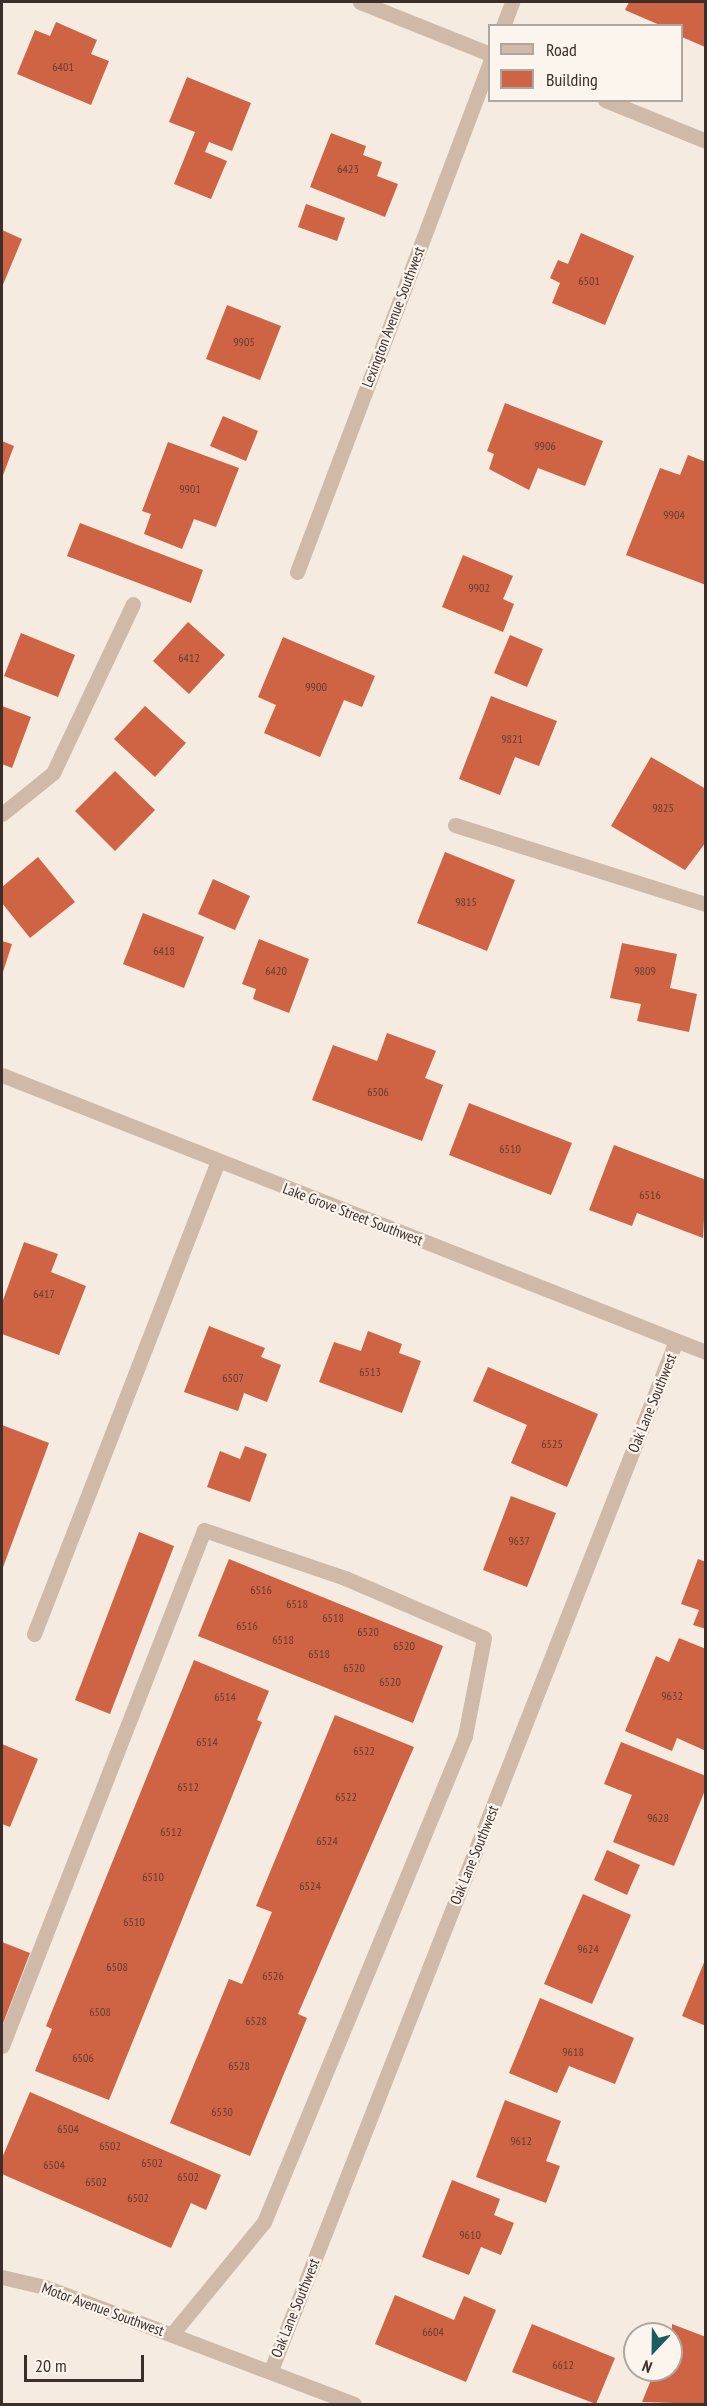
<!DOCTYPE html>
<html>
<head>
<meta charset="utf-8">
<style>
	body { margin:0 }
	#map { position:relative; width:707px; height:2406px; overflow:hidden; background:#f5ebe0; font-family:"PT Sans Narrow",sans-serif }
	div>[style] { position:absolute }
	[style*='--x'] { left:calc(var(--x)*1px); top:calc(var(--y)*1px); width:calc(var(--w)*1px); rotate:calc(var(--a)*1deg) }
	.building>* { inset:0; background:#cf6444 }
	.minor>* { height:15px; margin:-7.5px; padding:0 7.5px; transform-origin:7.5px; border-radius:7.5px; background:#cfbaaa }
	span { translate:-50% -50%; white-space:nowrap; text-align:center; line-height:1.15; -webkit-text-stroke:4.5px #fcf5ed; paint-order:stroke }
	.number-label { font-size:12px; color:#613c30 }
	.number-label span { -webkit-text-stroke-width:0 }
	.street-label { font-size:15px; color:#3c2f2a }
	.frame { position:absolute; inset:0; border:3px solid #3c2f2a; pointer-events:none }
	.legend { position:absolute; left:488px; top:24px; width:195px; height:78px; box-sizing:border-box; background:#fcf5ed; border:2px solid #afa69f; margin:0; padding:8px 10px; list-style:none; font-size:18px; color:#3c2f2a }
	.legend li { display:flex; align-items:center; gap:12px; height:30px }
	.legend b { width:30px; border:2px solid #afa69f }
	.north { position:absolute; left:623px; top:2322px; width:60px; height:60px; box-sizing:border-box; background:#fcf5ed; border:2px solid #afa69f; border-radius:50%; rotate:202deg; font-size:16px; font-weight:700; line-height:24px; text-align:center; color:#3c2f2a }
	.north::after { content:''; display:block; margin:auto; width:21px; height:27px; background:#1b5d61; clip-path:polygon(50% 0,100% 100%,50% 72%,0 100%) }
	.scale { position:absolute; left:24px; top:2355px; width:120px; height:27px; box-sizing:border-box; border:3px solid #3c2f2a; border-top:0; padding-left:8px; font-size:18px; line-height:21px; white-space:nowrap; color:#3c2f2a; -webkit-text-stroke:4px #fcf5ed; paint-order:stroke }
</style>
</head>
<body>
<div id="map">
	<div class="building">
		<div style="clip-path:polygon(629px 2px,706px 2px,705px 47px,682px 37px,682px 26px,662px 26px,625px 10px)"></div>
		<div style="clip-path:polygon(56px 22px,97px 40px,91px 54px,109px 61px,91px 105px,17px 74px,35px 30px,50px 36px)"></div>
		<div style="clip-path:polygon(187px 77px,251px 103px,232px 151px,209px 142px,205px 152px,227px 161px,211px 199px,174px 184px,195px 132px,169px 122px)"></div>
		<div style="clip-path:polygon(331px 133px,366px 146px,363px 155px,382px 162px,377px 176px,398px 184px,385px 217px,310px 187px)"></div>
		<div style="clip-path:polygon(306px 204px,345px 218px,337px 241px,298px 227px)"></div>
		<div style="clip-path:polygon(2px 230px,22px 239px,2px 287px)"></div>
		<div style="clip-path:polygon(581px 233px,634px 256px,605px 325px,552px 303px,560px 283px,550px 278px,558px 260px,568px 264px)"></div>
		<div style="clip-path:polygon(227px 305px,281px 326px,260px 380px,206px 359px)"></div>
		<div style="clip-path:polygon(505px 403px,603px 441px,585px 486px,538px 468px,529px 490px,489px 469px,494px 454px,487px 451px)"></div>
		<div style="clip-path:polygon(223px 416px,258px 431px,246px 461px,210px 446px)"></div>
		<div style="clip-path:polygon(2px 441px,14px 446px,2px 478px)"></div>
		<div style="clip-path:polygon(168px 442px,239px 468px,216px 527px,194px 519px,182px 549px,144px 534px,151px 514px,142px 511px)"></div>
		<div style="clip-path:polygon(688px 455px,706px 462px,706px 585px,626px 555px,660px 468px,680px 475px)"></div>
		<div style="clip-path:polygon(80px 523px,203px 570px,191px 603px,67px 556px)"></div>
		<div style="clip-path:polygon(463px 555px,513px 576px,503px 599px,514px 604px,503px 632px,442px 607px)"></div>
		<div style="clip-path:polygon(188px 622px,225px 655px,189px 694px,153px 661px)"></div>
		<div style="clip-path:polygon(21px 633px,75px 655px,58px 697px,4px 676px)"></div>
		<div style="clip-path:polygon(510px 635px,543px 649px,527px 687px,494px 673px)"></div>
		<div style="clip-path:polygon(283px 637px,375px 676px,362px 707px,344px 700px,320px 757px,264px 733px,276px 705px,258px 697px)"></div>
		<div style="clip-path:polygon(491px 696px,557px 721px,539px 766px,515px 757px,500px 795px,459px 779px)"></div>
		<div style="clip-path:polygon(2px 706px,31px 717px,12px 768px,2px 764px)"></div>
		<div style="clip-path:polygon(145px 706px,186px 743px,155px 777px,114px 739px)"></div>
		<div style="clip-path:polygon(651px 757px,706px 789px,706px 842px,685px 870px,611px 826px)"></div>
		<div style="clip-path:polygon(115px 771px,155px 810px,115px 851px,75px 811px)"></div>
		<div style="clip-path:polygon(445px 852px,515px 880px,487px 951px,417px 923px)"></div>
		<div style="clip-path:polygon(38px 857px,75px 902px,30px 938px,2px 903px,2px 887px)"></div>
		<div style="clip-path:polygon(213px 879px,250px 896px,235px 930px,198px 914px)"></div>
		<div style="clip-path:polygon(143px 913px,204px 937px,184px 988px,123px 964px)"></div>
		<div style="clip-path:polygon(259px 939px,309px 959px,289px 1013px,253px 999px,256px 989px,242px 984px)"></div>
		<div style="clip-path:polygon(2px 941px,12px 944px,2px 975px)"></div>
		<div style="clip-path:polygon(622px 943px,677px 954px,670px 988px,697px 994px,689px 1032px,637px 1021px,641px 1004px,610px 998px)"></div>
		<div style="clip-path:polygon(387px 1033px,436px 1051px,425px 1078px,443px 1085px,422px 1141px,312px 1100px,333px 1045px,377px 1061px)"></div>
		<div style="clip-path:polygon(469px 1103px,572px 1143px,551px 1195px,449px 1155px)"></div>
		<div style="clip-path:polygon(614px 1145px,706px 1180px,703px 1238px,637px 1213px,632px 1226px,589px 1210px)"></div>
		<div style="clip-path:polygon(24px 1242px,58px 1254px,51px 1272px,86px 1286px,59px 1355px,2px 1334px,2px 1303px)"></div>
		<div style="clip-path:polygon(209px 1326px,265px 1348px,261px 1357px,281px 1365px,267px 1402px,244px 1393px,238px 1411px,184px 1392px)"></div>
		<div style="clip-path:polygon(368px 1331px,402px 1344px,399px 1353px,421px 1361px,402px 1413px,319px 1382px,334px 1342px,361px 1351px)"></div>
		<div style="clip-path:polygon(488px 1367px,598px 1414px,567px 1487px,511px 1463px,527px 1425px,473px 1401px)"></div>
		<div style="clip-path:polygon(2px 1425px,49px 1443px,2px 1570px)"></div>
		<div style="clip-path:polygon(245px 1446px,267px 1454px,250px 1502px,207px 1487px,220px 1451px,240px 1459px)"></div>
		<div style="clip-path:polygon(511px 1496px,556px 1513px,527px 1587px,483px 1570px)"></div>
		<div style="clip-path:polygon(139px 1532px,174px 1546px,110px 1714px,75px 1700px)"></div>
		<div style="clip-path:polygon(229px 1559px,443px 1646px,413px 1723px,198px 1636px)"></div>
		<div style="clip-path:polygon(698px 1559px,706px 1562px,706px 1629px,693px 1625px,699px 1610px,681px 1604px)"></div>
		<div style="clip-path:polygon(679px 1638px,706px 1649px,706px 1751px,677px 1738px,672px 1751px,625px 1731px,656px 1656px,669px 1662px)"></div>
		<div style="clip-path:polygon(194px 1660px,269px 1691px,257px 1720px,262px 1722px,109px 2100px,35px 2071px,52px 2029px,46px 2026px)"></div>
		<div style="clip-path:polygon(335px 1715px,414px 1747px,298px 2014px,307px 2018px,250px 2156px,170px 2123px,229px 1979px,242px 1984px,272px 1912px,256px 1906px)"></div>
		<div style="clip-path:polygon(621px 1742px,706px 1776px,706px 1788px,674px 1866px,613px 1842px,632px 1795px,604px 1784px)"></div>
		<div style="clip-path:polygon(2px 1744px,38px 1759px,10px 1827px,2px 1824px)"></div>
		<div style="clip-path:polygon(607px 1850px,640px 1865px,627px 1895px,594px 1880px)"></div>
		<div style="clip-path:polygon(583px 1894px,631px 1915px,592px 2004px,544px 1984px)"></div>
		<div style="clip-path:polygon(2px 1942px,30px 1953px,2px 2026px)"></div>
		<div style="clip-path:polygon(705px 1960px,706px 1960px,706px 2026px,682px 2016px)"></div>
		<div style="clip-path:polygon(540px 1998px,634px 2038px,615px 2084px,569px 2066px,557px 2093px,509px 2073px)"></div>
		<div style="clip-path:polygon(30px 2092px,221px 2175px,206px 2210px,191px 2203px,171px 2248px,2px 2174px,2px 2158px)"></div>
		<div style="clip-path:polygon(505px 2100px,561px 2121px,546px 2161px,560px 2166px,546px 2203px,476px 2177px)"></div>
		<div style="clip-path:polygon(452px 2180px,500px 2199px,494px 2215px,514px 2223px,501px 2255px,481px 2247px,469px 2275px,422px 2257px)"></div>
		<div style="clip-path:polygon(395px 2295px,454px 2320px,464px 2296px,496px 2310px,466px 2382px,375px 2344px)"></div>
		<div style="clip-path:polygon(532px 2324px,615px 2358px,596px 2404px,512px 2372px)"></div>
		<div style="clip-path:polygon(672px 2324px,706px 2337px,706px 2404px,642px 2402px,655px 2370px,671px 2370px)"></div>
	</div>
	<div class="minor">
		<div style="--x:360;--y:2;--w:140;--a:21.8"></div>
		<div style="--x:503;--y:26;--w:26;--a:-69"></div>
		<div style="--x:605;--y:100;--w:109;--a:22.1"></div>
		<div style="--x:297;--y:572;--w:545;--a:-69.27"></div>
		<div style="--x:2;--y:814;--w:65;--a:-38.8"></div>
		<div style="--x:53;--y:773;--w:187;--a:-64.7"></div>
		<div style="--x:455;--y:825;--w:263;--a:17.5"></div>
		<div style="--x:2;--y:1075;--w:757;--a:21.48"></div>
		<div style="--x:34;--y:1634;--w:508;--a:-68.74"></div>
		<div style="--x:2;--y:2046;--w:554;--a:-68.62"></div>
		<div style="--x:204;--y:1530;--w:149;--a:18.8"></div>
		<div style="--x:345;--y:1578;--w:151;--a:23.3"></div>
		<div style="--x:484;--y:1638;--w:100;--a:101"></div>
		<div style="--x:465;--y:1736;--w:526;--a:112.47"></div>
		<div style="--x:264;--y:2222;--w:145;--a:129.4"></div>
		<div style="--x:2;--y:2277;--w:44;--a:13.1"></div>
		<div style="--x:45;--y:2287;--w:330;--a:20.7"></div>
		<div style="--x:271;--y:2370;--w:1106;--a:-68.52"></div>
	</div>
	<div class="number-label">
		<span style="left:63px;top:67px">6401</span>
		<span style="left:348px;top:169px">6423</span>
		<span style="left:589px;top:281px">6501</span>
		<span style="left:244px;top:342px">9905</span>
		<span style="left:545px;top:446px">9906</span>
		<span style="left:190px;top:489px">9901</span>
		<span style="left:674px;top:515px">9904</span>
		<span style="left:479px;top:588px">9902</span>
		<span style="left:189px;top:658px">6412</span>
		<span style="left:316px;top:687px">9900</span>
		<span style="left:512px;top:739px">9821</span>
		<span style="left:663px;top:808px">9825</span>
		<span style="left:466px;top:902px">9815</span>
		<span style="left:164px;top:951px">6418</span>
		<span style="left:276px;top:971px">6420</span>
		<span style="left:645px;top:971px">9809</span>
		<span style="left:378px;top:1092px">6506</span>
		<span style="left:510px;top:1149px">6510</span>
		<span style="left:650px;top:1195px">6516</span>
		<span style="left:44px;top:1294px">6417</span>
		<span style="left:370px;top:1372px">6513</span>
		<span style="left:233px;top:1378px">6507</span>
		<span style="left:552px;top:1444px">6525</span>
		<span style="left:519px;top:1541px">9637</span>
		<span style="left:261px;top:1590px">6516</span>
		<span style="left:297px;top:1604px">6518</span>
		<span style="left:333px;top:1618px">6518</span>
		<span style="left:247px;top:1626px">6516</span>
		<span style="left:368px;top:1632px">6520</span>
		<span style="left:283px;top:1640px">6518</span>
		<span style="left:404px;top:1646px">6520</span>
		<span style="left:319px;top:1654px">6518</span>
		<span style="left:354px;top:1668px">6520</span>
		<span style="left:390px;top:1682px">6520</span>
		<span style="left:672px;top:1696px">9632</span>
		<span style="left:225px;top:1697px">6514</span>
		<span style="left:207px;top:1742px">6514</span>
		<span style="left:364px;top:1751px">6522</span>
		<span style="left:188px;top:1787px">6512</span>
		<span style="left:346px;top:1797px">6522</span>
		<span style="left:658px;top:1818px">9628</span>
		<span style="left:171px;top:1832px">6512</span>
		<span style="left:327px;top:1841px">6524</span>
		<span style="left:153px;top:1877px">6510</span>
		<span style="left:310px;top:1886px">6524</span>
		<span style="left:134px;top:1922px">6510</span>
		<span style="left:588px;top:1949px">9624</span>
		<span style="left:117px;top:1967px">6508</span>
		<span style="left:273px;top:1976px">6526</span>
		<span style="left:100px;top:2012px">6508</span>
		<span style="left:256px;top:2021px">6528</span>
		<span style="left:573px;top:2052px">9618</span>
		<span style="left:83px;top:2058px">6506</span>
		<span style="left:239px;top:2066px">6528</span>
		<span style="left:222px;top:2112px">6530</span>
		<span style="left:68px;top:2129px">6504</span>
		<span style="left:521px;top:2141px">9612</span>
		<span style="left:110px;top:2146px">6502</span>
		<span style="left:152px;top:2163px">6502</span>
		<span style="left:54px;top:2165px">6504</span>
		<span style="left:188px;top:2177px">6502</span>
		<span style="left:96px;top:2182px">6502</span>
		<span style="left:138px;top:2198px">6502</span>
		<span style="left:470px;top:2235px">9610</span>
		<span style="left:433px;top:2332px">6604</span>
		<span style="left:563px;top:2365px">6612</span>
	</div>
	<div class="street-label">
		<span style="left:393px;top:317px;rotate:-69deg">Lexington Avenue Southwest</span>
		<span style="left:353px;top:1214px;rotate:21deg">Lake Grove Street Southwest</span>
		<span style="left:652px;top:1403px;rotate:-68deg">Oak Lane Southwest</span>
		<span style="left:474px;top:1855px;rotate:-68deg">Oak Lane Southwest</span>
		<span style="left:295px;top:2308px;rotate:-68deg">Oak Lane Southwest</span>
		<span style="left:103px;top:2309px;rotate:20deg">Motor Avenue Southwest</span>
	</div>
	<div class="frame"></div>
	<ul class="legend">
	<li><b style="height:8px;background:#cfbaaa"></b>Road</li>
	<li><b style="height:16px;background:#cf6444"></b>Building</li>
	</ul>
	<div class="north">N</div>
	<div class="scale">20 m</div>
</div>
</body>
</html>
